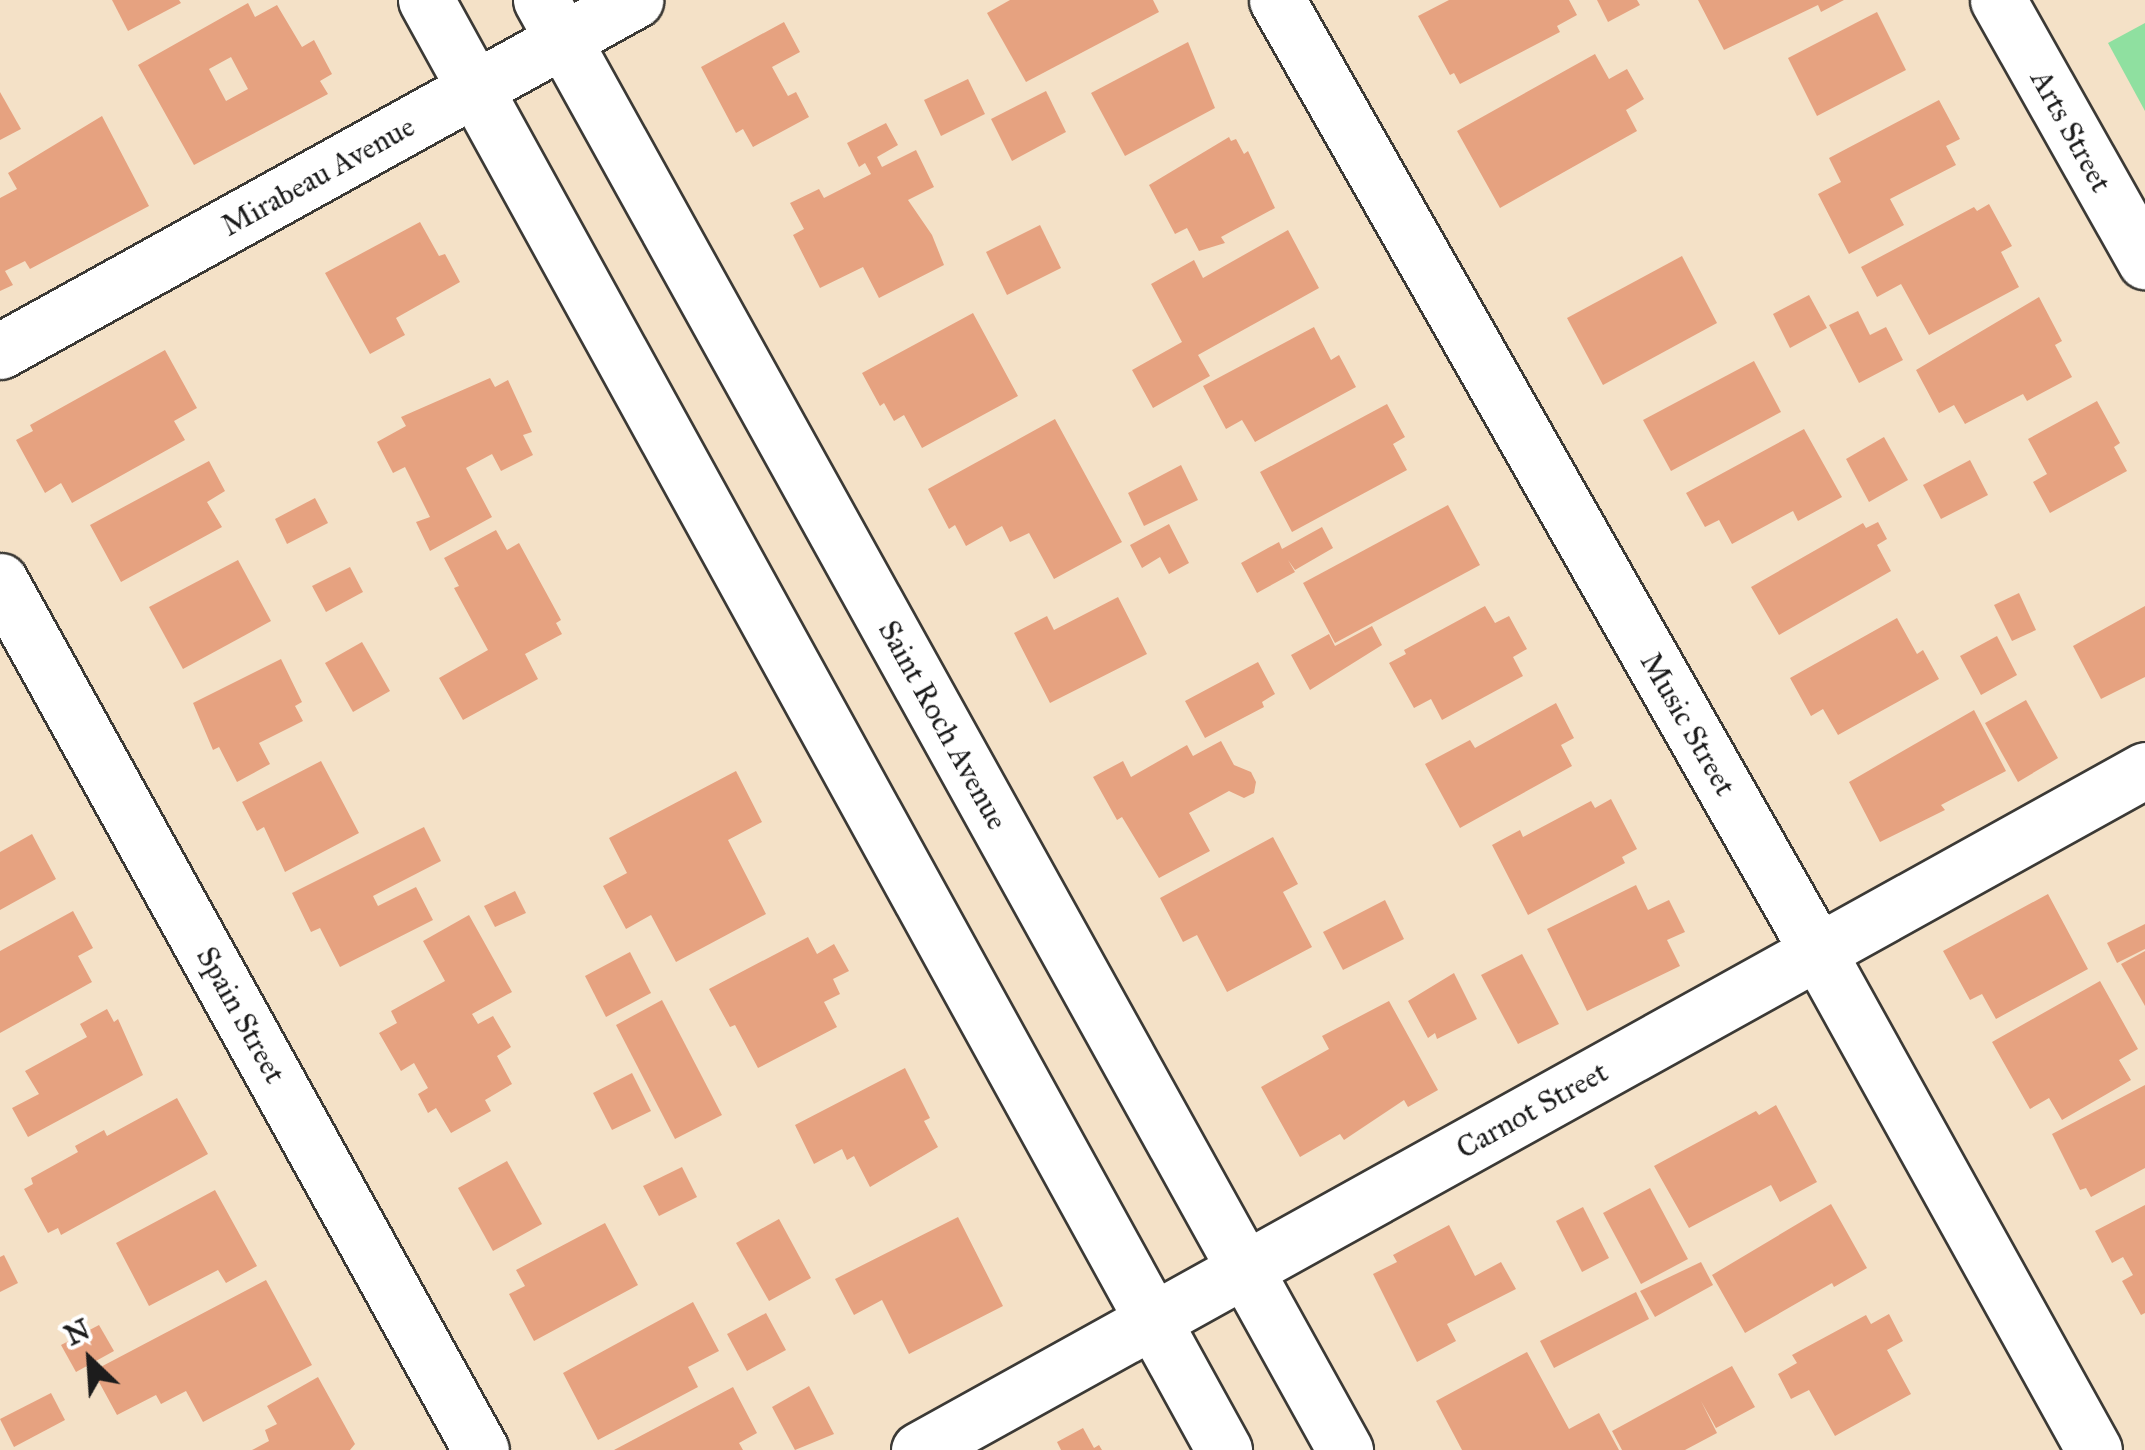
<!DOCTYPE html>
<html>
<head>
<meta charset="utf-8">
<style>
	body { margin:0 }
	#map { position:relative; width:2145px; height:1450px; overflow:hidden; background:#f4e1c7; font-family:"IM FELL Great Primer",serif }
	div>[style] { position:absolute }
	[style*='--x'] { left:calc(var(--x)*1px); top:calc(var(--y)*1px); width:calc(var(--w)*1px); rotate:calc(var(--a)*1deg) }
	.green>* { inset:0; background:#8fe0a0 }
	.building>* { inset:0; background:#e6a280 }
	.roads { filter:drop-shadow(2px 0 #3c3a36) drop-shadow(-2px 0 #3c3a36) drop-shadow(0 2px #3c3a36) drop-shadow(0 -2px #3c3a36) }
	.street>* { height:55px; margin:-27.5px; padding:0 27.5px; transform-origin:27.5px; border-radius:27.5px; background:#fff }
	.secondary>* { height:55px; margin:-27.5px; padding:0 27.5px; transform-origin:27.5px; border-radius:27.5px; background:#fff }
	span { translate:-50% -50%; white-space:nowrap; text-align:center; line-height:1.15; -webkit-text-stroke:8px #fff; paint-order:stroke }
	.street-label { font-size:30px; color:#1c1c1c }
	.north { position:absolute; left:40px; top:1310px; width:100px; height:100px; -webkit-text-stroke:8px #fff; paint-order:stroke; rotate:335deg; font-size:28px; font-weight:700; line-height:40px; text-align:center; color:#1c1c1c }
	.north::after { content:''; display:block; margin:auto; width:35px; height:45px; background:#1c1c1c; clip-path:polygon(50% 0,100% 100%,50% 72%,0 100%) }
</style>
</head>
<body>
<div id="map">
	<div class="green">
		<div style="clip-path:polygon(2145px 23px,2145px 111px,2108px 43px)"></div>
	</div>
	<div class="building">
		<div style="clip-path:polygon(112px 0,179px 0,181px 3px,128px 31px)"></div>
		<div style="clip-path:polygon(1010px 0,1153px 0,1159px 12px,1026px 82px,987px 13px)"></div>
		<div style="clip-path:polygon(1449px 0,1569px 0,1577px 15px,1557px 26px,1560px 32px,1460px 84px,1454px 73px,1450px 75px,1418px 16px)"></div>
		<div style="clip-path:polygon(1597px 0,1637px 0,1640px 5px,1608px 22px)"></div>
		<div style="clip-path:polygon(1698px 0,1844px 0,1821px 12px,1818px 5px,1724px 50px)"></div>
		<div style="clip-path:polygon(evenodd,248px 3px,255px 17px,277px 5px,302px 47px,314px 40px,332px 74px,320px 81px,328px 94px,194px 165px,138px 65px,248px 3px,231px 57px,248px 89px,226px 101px,209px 69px,231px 57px)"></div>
		<div style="clip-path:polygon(1877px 12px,1906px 70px,1817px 116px,1788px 58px)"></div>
		<div style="clip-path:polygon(784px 22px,800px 52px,772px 67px,788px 96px,796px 92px,809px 117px,753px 147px,743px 129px,736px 133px,701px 67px)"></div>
		<div style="clip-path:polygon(1188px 42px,1215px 108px,1125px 156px,1091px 93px)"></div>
		<div style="clip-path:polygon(1595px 54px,1609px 79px,1627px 69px,1644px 99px,1626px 110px,1637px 131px,1500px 208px,1457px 131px)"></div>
		<div style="clip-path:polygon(968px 79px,985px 114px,941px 136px,924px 100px)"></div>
		<div style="clip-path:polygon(1046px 91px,1066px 132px,1012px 161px,991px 119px)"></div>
		<div style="clip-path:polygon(0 92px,21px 129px,0 140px)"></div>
		<div style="clip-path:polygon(1939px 100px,1960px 139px,1946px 146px,1956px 165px,1890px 199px,1904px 225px,1849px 254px,1818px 194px,1841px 182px,1829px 158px)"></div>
		<div style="clip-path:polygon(102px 116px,149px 206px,30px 269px,25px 261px,5px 271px,13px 285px,0 291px,0 198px,17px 189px,8px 173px)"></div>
		<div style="clip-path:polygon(886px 123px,898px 145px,877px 157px,882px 167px,916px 150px,934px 187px,908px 200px,932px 235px,944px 265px,879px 298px,863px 267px,820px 288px,793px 235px,804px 229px,790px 203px,819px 189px,824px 198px,871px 174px,865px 163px,859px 167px,847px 143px)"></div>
		<div style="clip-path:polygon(1229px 137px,1231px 141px,1236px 139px,1244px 154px,1248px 151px,1275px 208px,1221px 237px,1225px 243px,1199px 251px,1187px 228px,1175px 234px,1149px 185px)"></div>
		<div style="clip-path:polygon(1989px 204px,2012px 246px,2001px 252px,2019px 287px,1929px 335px,1901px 284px,1877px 297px,1861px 267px,1974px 207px,1977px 211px)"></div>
		<div style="clip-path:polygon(420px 222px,439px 256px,445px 254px,460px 282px,396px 318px,405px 335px,370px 354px,325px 273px)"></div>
		<div style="clip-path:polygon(1040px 225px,1061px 268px,1007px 295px,986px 252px)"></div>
		<div style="clip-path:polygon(1288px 230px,1319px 288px,1198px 355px,1210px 376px,1153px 408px,1132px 370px,1182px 342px,1151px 284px,1194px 260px,1203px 278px)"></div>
		<div style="clip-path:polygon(1682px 256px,1717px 323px,1603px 385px,1567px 318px)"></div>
		<div style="clip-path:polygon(1809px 295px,1827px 328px,1790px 348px,1773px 314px)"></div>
		<div style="clip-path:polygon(2039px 297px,2062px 341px,2055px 345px,2072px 377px,2027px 401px,2023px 394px,1965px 424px,1954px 405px,1939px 413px,1916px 370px)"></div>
		<div style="clip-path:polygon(1858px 311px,1870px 335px,1886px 327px,1903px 360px,1859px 383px,1829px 325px)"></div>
		<div style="clip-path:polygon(973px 313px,1018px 396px,922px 448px,904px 415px,894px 421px,884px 403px,880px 406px,862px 373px)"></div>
		<div style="clip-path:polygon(1314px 327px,1331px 360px,1339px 355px,1356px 387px,1255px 442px,1242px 420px,1226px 429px,1203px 386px)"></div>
		<div style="clip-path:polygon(165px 350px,197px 408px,174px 421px,185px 440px,72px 503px,61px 483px,45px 493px,16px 440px,33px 431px,30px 425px)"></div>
		<div style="clip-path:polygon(1754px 361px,1781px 412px,1671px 471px,1643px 420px)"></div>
		<div style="clip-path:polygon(490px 378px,495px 387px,508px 380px,532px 432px,523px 435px,533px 455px,501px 471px,492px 454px,466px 468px,492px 517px,430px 551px,416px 522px,430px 517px,405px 467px,393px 473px,377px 442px,406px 426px,401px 417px)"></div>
		<div style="clip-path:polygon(2097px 401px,2120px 443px,2114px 447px,2127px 471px,2050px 513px,2033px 482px,2047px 474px,2028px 439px)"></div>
		<div style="clip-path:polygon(1387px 404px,1405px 437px,1393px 444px,1407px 470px,1292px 532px,1260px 472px)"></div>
		<div style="clip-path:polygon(1055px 419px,1122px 542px,1054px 579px,1029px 533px,1010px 542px,1002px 526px,966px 546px,955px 525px,949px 529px,928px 489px)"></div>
		<div style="clip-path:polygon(1804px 429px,1842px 497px,1798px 521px,1793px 511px,1732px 544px,1719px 520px,1705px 527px,1686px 493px)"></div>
		<div style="clip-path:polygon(1884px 437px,1908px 480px,1869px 502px,1846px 459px)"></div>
		<div style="clip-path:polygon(1970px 460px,1988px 495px,1941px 519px,1923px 485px)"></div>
		<div style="clip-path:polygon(209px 461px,225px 491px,207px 502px,222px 527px,121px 582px,90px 525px)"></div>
		<div style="clip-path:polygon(1181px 465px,1198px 500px,1144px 526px,1128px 493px)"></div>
		<div style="clip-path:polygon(315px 498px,328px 523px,287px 544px,275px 519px)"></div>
		<div style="clip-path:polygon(1448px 505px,1480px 565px,1335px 643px,1303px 583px)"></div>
		<div style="clip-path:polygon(1878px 522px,1887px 539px,1877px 545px,1891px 571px,1779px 635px,1751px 587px,1863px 523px,1866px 528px)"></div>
		<div style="clip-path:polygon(1169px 524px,1189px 563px,1169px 574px,1160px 557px,1142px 568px,1130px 545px)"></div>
		<div style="clip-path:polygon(1322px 527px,1333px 548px,1295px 570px,1288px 560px,1295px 572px,1257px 593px,1241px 563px,1279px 542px,1282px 549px)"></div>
		<div style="clip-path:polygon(496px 530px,507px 550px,519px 543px,561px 620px,556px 623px,562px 634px,525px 654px,538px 679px,463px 720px,439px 678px,488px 650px,454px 588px,459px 586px,444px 558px)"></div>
		<div style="clip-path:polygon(238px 560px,271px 621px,183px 669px,149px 607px)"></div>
		<div style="clip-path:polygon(350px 567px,363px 592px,326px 612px,312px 586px)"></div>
		<div style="clip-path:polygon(2019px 593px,2036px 630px,2012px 641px,1994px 605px)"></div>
		<div style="clip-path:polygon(1118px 597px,1147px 654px,1050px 703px,1014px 633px,1047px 616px,1054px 630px)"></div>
		<div style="clip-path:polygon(1485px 606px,1495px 623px,1509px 616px,1527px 649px,1513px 657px,1523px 676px,1442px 720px,1431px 699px,1414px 708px,1389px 663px,1406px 654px,1404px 650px)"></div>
		<div style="clip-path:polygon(2145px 606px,2145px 677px,2101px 699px,2073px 646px)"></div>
		<div style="clip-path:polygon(1897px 618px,1917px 654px,1923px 650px,1939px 679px,1838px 735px,1823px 709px,1811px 716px,1790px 678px)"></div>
		<div style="clip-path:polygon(1372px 626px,1382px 645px,1310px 690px,1291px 655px,1329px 634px,1335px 646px)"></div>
		<div style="clip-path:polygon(1997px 636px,2017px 675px,1981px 695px,1960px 656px)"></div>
		<div style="clip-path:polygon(362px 642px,390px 691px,353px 712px,325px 663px)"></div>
		<div style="clip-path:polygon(281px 659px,302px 702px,295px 706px,303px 721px,259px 743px,270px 764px,237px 782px,219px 747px,213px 750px,193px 703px)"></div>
		<div style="clip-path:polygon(1258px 662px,1275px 694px,1262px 702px,1264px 707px,1205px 738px,1185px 701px)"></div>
		<div style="clip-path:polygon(2026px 700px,2058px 758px,2018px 782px,1985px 723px)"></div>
		<div style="clip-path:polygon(1556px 703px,1574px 738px,1561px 745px,1572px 766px,1460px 828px,1425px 764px,1470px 740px,1475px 748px)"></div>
		<div style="clip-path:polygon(1974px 710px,2006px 771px,1941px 805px,1945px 810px,1880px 842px,1849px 782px)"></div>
		<div style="clip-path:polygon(1221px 741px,1234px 765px,1251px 772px,1256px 782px,1254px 793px,1244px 798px,1229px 791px,1189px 813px,1210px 851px,1159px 878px,1122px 817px,1117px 820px,1093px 777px,1123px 761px,1131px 777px,1187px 745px,1193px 756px)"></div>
		<div style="clip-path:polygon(321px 761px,359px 833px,285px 872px,264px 827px,257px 831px,242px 802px)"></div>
		<div style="clip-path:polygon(736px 771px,762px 822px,728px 840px,766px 914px,676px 962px,651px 915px,626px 929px,603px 886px,627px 873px,609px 838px)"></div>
		<div style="clip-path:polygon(1611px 799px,1637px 849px,1622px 857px,1625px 863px,1528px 915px,1492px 845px,1520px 830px,1523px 837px,1591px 801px,1595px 808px)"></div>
		<div style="clip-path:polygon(424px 827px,441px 861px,373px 896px,378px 906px,416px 887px,433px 920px,340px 967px,320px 928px,311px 932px,292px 893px)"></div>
		<div style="clip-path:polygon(32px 834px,56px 879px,0 910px,0 852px)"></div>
		<div style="clip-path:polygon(1273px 837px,1298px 884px,1283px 892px,1312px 947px,1227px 992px,1197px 935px,1183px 942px,1160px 898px)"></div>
		<div style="clip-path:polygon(1636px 885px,1648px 910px,1669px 900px,1685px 932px,1667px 940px,1680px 966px,1587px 1011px,1547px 929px)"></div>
		<div style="clip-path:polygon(515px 891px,526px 913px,495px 927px,484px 906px)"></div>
		<div style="clip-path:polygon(2048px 894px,2088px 969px,1996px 1019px,1982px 994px,1970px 1000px,1943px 951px)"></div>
		<div style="clip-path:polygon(1385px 900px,1404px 939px,1343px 970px,1323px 932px)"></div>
		<div style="clip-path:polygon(73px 911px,93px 948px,78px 956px,92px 982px,0 1033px,0 951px)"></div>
		<div style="clip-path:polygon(469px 915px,512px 992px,472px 1014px,478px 1024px,493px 1016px,511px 1047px,497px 1056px,512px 1084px,485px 1100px,491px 1111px,451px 1133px,436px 1108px,428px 1113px,418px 1094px,428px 1088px,414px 1063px,401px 1071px,379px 1033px,397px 1023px,391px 1011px,445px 981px,423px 941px)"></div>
		<div style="clip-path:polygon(2145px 924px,2145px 949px,2117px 963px,2107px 943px)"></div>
		<div style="clip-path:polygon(808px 937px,817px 954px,834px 944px,849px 971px,833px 979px,840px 994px,824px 1002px,837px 1027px,758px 1068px,735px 1025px,730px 1027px,709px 989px)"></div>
		<div style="clip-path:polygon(2145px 951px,2145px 1006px,2121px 964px)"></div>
		<div style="clip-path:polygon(630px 952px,651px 993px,606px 1017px,585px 976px)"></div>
		<div style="clip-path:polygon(1522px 954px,1559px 1024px,1518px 1044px,1481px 975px)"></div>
		<div style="clip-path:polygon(1454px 973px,1477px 1019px,1437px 1039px,1435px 1033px,1428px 1038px,1408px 1001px)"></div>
		<div style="clip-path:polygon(2100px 981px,2138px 1049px,2119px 1060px,2131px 1080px,2062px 1120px,2049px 1098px,2030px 1109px,1992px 1042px)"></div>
		<div style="clip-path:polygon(662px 1000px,722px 1115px,675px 1139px,616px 1025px)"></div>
		<div style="clip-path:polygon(1389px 1001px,1438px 1090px,1408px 1107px,1404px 1100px,1344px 1140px,1340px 1134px,1300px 1157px,1261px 1087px,1329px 1049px,1322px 1036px)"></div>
		<div style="clip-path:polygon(107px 1009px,114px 1022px,118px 1019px,143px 1075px,28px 1137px,12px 1108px,39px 1094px,25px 1071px,87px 1037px,80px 1024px)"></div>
		<div style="clip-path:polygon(905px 1068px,930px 1118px,924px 1121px,938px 1147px,870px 1187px,854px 1156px,847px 1160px,842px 1149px,814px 1164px,795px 1125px)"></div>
		<div style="clip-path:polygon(632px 1073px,651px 1111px,612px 1130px,593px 1093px)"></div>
		<div style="clip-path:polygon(2145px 1085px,2145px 1168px,2091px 1197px,2086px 1188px,2080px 1190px,2052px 1134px)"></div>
		<div style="clip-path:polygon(177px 1098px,208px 1154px,61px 1235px,58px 1228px,48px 1233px,24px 1189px,33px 1184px,31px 1178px,78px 1152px,75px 1146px,104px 1130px,107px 1136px)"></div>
		<div style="clip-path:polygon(1776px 1105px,1817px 1182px,1780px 1202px,1771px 1185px,1689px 1228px,1654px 1166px,1756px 1111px,1759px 1115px)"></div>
		<div style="clip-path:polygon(507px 1161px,542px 1224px,493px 1251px,458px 1188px)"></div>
		<div style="clip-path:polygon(682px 1167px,697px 1197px,659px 1216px,643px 1186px)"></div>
		<div style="clip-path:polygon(1650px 1188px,1688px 1259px,1641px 1284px,1603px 1213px)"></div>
		<div style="clip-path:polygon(215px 1190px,257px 1266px,226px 1283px,218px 1270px,149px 1306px,116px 1243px)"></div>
		<div style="clip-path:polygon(1831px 1204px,1867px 1268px,1834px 1287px,1832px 1283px,1745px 1333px,1712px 1275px)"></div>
		<div style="clip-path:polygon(2145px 1205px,2145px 1313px,2141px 1315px,2122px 1281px,2133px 1275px,2123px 1257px,2112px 1263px,2095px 1231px)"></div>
		<div style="clip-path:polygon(1583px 1207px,1609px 1258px,1582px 1272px,1556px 1221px)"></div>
		<div style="clip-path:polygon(958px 1217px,1003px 1306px,909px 1354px,882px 1300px,854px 1315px,835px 1279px)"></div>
		<div style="clip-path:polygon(779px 1219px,811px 1278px,769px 1301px,736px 1243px)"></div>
		<div style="clip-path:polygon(605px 1223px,638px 1285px,534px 1341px,509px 1294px,525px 1286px,516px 1270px)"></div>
		<div style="clip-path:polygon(1449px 1225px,1475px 1276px,1501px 1262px,1516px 1289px,1447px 1324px,1456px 1341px,1417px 1362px,1373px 1274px,1397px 1262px,1393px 1255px)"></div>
		<div style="clip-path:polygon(4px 1255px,18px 1283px,0 1292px,0 1257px)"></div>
		<div style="clip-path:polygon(1701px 1262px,1713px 1285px,1655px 1317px,1640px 1291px)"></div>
		<div style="clip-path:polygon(266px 1280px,312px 1365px,203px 1422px,186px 1391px,161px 1404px,156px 1395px,117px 1415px,93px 1371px)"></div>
		<div style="clip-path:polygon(1636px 1292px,1649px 1319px,1554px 1368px,1540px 1341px)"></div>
		<div style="clip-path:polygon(693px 1302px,719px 1351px,688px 1367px,698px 1387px,598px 1440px,563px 1373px)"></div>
		<div style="clip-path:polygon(766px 1313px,786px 1350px,747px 1371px,727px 1334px)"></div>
		<div style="clip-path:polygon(1889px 1314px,1903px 1341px,1887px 1350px,1911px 1394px,1835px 1436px,1809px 1390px,1791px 1399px,1778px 1374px,1797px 1363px,1792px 1355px,1866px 1315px,1871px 1324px)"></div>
		<div style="clip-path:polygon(99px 1325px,114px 1351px,76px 1372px,61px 1345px)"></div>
		<div style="clip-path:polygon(1527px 1352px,1569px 1429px,1599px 1413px,1619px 1450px,1462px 1450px,1436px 1401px)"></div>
		<div style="clip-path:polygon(1732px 1366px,1755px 1407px,1716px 1428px,1701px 1401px,1717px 1433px,1685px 1450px,1622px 1450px,1612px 1431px)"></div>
		<div style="clip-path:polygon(318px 1377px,355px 1444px,350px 1450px,252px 1450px,269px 1441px,265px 1430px,277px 1424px,267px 1406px)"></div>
		<div style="clip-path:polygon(809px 1386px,834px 1434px,795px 1450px,772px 1407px)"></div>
		<div style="clip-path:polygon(733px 1387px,757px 1433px,739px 1443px,743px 1450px,614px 1450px)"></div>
		<div style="clip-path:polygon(51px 1393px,65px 1420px,14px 1447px,0 1419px)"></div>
		<div style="clip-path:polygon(1083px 1428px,1094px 1448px,1099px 1445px,1102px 1450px,1061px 1450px,1057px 1442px)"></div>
	</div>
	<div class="roads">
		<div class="street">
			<div style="--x:426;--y:0;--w:1655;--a:61.17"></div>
			<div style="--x:541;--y:0;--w:1658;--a:60.99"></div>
			<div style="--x:1277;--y:0;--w:1095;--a:60.39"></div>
			<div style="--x:1818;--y:952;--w:569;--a:61"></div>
			<div style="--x:1998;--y:0;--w:300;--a:60.6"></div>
			<div style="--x:0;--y:581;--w:993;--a:61.04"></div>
			<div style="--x:919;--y:1450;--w:1402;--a:-29.01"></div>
		</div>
		<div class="secondary">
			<div style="--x:0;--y:351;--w:726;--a:-28.93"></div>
		</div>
	</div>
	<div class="street-label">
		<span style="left:2071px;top:131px;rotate:61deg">Arts Street</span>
		<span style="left:318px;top:176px;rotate:-29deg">Mirabeau Avenue</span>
		<span style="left:1688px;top:724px;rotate:60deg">Music Street</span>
		<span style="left:943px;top:725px;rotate:61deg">Saint Roch Avenue</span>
		<span style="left:241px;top:1015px;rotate:61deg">Spain Street</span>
		<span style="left:1532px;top:1110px;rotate:-29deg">Carnot Street</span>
	</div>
	<div class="north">N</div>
</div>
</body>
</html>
